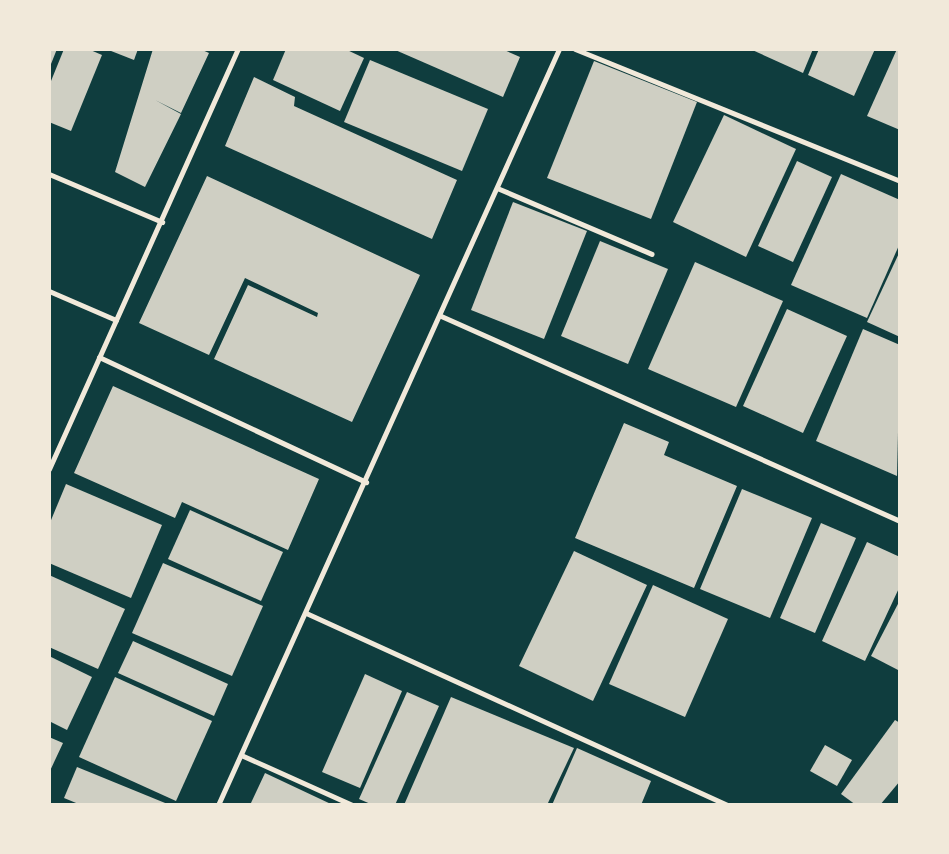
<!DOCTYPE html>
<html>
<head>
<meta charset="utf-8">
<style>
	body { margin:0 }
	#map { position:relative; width:949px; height:854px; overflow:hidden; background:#0f3d3e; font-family:"Fira Sans",sans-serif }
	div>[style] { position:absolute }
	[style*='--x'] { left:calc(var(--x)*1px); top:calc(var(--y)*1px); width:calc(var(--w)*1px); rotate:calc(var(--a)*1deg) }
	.building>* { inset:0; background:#cfcfc3 }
	.service>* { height:5px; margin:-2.5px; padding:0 2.5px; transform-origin:2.5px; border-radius:2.5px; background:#f1e9da }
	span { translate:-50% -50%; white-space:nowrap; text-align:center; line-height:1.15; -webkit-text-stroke:7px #f1e9da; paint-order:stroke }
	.frame { position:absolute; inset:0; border:51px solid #f1e9da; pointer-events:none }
</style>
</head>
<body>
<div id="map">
	<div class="building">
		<div style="clip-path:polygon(49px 49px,57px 49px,49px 69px)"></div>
		<div style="clip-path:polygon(64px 49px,88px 49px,102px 55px,71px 131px,49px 122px,49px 86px)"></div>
		<div style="clip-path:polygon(106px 49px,138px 49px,134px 60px)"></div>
		<div style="clip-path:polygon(153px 49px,200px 49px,209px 53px,181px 113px,155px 100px,181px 114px,145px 187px,115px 172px)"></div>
		<div style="clip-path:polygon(286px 49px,345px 49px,364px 58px,340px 111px,273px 80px)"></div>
		<div style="clip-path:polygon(393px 49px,502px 49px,520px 57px,503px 97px)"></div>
		<div style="clip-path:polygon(750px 49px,813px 49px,803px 73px)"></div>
		<div style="clip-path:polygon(819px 49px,875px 49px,854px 96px,808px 75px)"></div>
		<div style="clip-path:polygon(897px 49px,900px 49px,900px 130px,867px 116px)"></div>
		<div style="clip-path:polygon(370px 60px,488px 109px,462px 171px,344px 122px)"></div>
		<div style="clip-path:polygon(594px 61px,697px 102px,651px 219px,547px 178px)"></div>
		<div style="clip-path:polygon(254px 77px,295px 97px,294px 106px,457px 180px,432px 239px,225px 146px)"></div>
		<div style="clip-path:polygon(724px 115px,796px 149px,746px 257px,673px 222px)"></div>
		<div style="clip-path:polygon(797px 161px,832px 177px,793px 262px,758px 246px)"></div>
		<div style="clip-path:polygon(841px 174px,900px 200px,900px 243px,867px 318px,791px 285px)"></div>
		<div style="clip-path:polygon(207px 176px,420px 275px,352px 422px,214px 359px,248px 285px,317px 317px,318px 313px,245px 278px,209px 355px,139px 323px)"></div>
		<div style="clip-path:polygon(513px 202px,587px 231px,544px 339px,471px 310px)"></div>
		<div style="clip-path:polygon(600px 241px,668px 269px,628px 364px,561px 336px)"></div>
		<div style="clip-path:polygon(900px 251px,900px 337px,867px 322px)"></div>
		<div style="clip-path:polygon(695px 262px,783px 301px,736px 407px,648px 369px)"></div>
		<div style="clip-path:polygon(787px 309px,847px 336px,803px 433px,743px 406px)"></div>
		<div style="clip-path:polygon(863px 329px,900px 345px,897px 476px,816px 441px)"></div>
		<div style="clip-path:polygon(113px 386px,319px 479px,288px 550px,182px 502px,175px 518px,74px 473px)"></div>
		<div style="clip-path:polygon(624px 423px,669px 442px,664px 455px,737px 486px,694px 588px,575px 538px)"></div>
		<div style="clip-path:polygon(66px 484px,162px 525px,131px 598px,49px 563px,49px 525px)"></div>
		<div style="clip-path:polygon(742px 489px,812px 518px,770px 618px,700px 589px)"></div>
		<div style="clip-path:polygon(190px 510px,283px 552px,261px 601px,168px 559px)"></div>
		<div style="clip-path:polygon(821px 523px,856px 538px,815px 633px,780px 618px)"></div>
		<div style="clip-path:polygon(867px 542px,900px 557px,900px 586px,865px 661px,822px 641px)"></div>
		<div style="clip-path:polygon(574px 551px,647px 585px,593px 701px,519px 666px)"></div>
		<div style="clip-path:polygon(163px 563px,263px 606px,232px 676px,132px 633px)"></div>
		<div style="clip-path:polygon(49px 575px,125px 609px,98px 669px,49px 647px)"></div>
		<div style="clip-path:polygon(653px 585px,728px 619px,685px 717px,609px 684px)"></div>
		<div style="clip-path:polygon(900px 600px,900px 671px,871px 656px)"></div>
		<div style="clip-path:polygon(133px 641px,228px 684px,214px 716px,118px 673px)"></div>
		<div style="clip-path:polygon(49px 656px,92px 677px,67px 730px,49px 721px)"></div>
		<div style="clip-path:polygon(365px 674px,402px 691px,360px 788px,322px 772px)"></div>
		<div style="clip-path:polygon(115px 677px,212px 721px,176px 801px,79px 757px)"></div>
		<div style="clip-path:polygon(407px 692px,439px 706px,395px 805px,373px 805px,359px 799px)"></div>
		<div style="clip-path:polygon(451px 697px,574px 748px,547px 805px,404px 805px)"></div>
		<div style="clip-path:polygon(895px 720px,900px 723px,900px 781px,880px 805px,856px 805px,841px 794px)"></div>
		<div style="clip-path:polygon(49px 737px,63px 743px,49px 773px)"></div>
		<div style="clip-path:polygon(825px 745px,852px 760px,837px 786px,810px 771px)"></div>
		<div style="clip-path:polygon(577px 748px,651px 781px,641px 805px,552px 805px)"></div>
		<div style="clip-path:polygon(77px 767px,170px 805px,81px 805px,64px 798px)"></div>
		<div style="clip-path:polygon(265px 773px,333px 805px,250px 805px)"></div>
	</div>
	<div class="service">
		<div style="--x:575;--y:49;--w:351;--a:22.1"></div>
		<div style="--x:49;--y:174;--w:123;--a:23"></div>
		<div style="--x:497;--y:188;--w:168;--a:23.1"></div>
		<div style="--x:49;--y:291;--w:73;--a:23.4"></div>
		<div style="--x:441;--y:316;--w:503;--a:24.07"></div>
		<div style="--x:99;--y:357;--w:295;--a:25.1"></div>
		<div style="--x:49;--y:469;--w:461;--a:-65.8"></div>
		<div style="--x:306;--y:613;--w:463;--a:24.5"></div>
		<div style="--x:241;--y:755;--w:122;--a:24.2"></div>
		<div style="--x:218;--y:805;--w:829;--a:-65.72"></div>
	</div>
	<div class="frame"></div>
</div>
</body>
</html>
